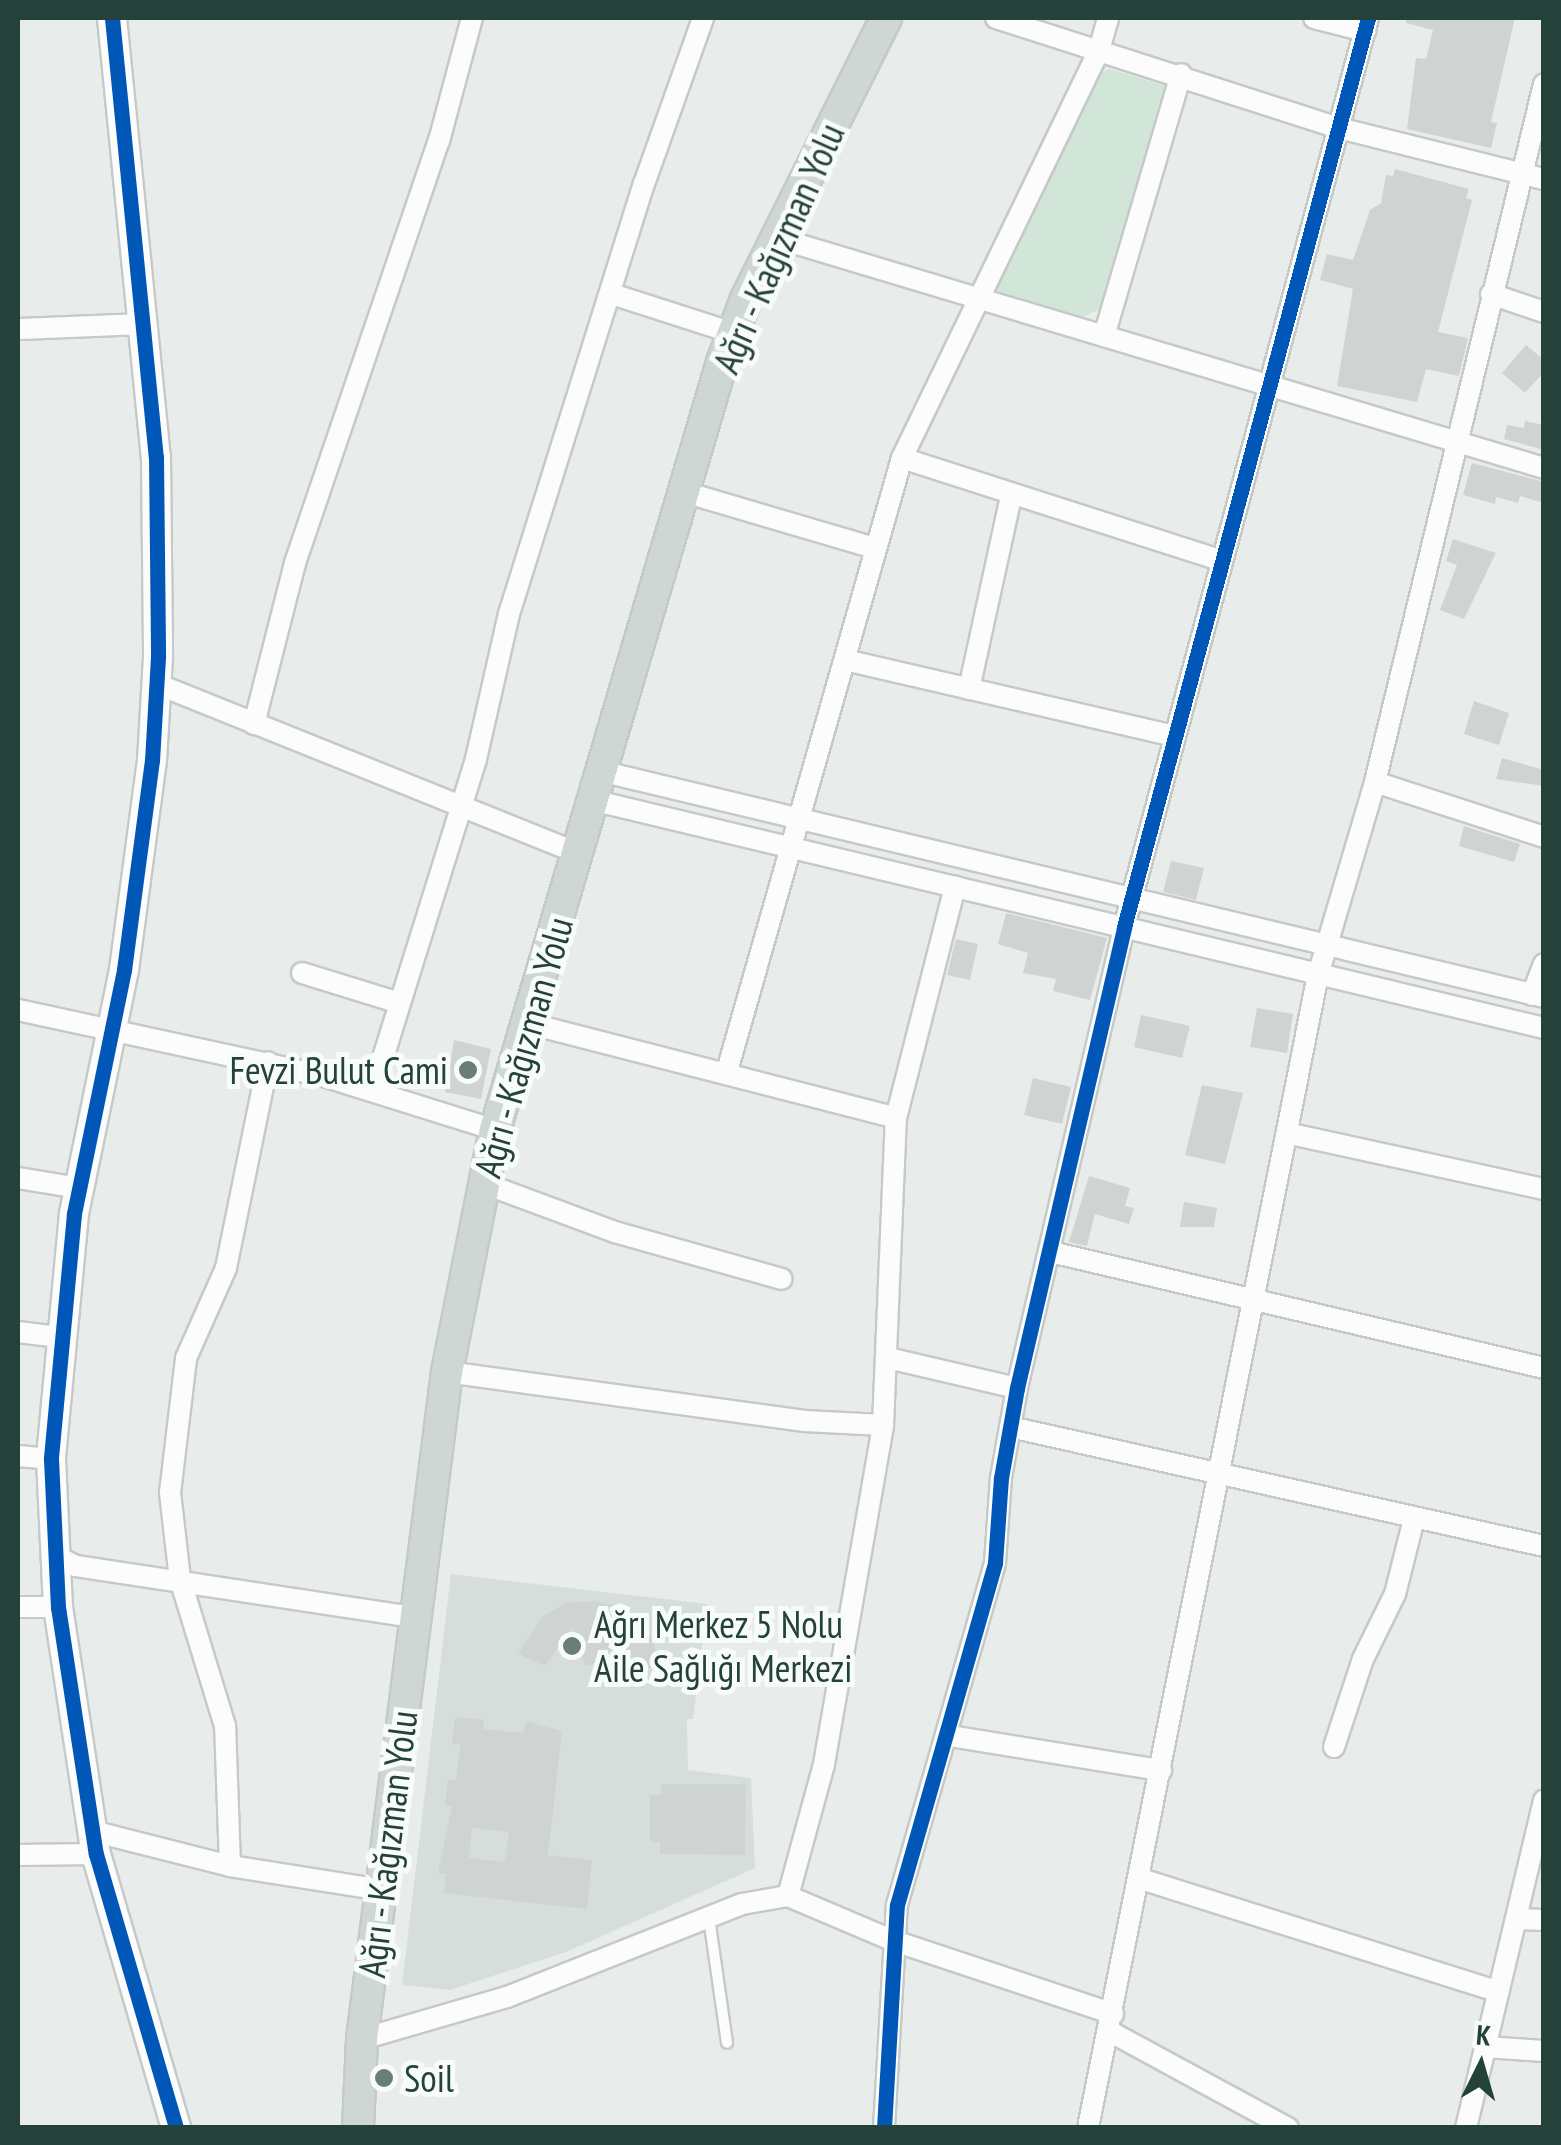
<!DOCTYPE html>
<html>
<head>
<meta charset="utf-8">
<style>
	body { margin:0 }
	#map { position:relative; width:1561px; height:2145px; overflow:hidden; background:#e8edeb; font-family:"PT Sans Narrow",sans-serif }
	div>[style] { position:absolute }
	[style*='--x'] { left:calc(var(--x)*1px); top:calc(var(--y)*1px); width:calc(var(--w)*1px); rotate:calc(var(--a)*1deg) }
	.built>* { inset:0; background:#d6dedb }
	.green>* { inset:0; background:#d1e6d8 }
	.building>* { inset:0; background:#cfd4d2 }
	.roads { filter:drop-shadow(2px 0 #c5cac8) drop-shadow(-2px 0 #c5cac8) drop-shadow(0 2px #c5cac8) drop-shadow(0 -2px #c5cac8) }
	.lane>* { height:10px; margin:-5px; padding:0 5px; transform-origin:5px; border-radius:5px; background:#fcfcfc }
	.street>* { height:20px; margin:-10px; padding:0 10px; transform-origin:10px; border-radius:10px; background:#fcfcfc }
	.secondary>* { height:28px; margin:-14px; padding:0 14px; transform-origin:14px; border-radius:14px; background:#fcfcfc }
	.primary>* { height:30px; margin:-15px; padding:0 15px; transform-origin:15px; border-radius:15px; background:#cfd7d5 }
	.cycleway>* { height:15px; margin:-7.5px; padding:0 7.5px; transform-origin:7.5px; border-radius:7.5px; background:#0057b8 }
	.dots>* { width:28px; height:28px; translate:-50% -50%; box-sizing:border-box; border:5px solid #f7fbf9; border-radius:50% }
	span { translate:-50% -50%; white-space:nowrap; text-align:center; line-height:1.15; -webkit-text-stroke:10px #f7fbf9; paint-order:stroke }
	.street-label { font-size:38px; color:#24423a }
	.poi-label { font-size:38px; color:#24423a }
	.right { translate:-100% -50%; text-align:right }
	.left { translate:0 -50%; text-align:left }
	.frame { position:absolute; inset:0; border:20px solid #24423a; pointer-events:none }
	.north { position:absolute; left:1431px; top:2015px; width:100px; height:100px; -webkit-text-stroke:8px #f7fbf9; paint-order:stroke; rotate:5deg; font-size:28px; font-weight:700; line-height:40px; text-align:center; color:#24423a }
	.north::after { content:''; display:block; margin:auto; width:35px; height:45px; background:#24423a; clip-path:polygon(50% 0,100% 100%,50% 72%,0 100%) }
</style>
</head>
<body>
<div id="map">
	<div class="built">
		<div style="clip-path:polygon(451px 1574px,707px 1604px,693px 1719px,687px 1719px,688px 1770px,751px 1778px,755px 1868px,566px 1952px,450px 1990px,402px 1985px)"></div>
	</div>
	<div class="green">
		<div style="clip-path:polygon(1109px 69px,1169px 87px,1101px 309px,1077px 319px,999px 296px,995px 278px,1090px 79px)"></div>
	</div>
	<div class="building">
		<div style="clip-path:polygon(1406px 18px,1515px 18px,1491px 122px,1497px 123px,1491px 148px,1407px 129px,1416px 58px,1426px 59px,1433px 30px,1406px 23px)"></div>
		<div style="clip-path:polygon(1395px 169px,1469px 189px,1466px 198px,1472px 200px,1438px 332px,1468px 338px,1459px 376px,1426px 369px,1417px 402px,1337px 386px,1353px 289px,1320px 280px,1327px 254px,1353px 260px,1370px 210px,1381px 203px,1386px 175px,1393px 176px)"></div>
		<div style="clip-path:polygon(1526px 345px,1544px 360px,1544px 372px,1525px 393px,1502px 373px)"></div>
		<div style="clip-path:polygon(1525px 421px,1544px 425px,1544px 450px,1504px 439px,1507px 425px,1524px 428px)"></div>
		<div style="clip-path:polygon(1472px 463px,1544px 482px,1544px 503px,1520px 496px,1518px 503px,1496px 497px,1495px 504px,1463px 495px)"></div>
		<div style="clip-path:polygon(1453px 539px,1496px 553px,1464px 619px,1440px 610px,1457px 565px,1446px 561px)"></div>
		<div style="clip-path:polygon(1474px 701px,1509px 713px,1499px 745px,1464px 734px)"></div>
		<div style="clip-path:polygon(1502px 758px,1544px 770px,1544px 786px,1496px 779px)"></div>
		<div style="clip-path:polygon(1464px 826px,1520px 844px,1514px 862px,1459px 846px)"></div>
		<div style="clip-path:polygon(1171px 861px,1204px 868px,1196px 900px,1163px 892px)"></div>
		<div style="clip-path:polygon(1006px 913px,1107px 938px,1090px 1000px,1053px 991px,1056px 979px,1023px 973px,1028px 953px,998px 944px)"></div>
		<div style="clip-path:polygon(956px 939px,978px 944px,970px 980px,947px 975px)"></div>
		<div style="clip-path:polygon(1257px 1008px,1293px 1014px,1287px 1053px,1250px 1047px)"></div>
		<div style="clip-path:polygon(1141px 1015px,1190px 1026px,1182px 1058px,1134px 1047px)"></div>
		<div style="clip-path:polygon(454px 1040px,491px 1049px,481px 1099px,445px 1092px)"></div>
		<div style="clip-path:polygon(1033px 1078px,1071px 1087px,1062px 1124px,1024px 1115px)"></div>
		<div style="clip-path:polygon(1202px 1085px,1243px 1093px,1225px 1164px,1185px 1155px)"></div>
		<div style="clip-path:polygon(1089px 1176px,1130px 1188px,1125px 1206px,1134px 1208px,1129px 1224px,1095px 1214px,1087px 1246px,1069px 1242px)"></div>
		<div style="clip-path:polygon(1184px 1202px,1217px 1208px,1214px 1227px,1180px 1227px)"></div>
		<div style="clip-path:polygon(596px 1601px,621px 1607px,646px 1624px,662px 1667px,634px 1670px,621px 1639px,601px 1665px,585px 1665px,572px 1627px,545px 1666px,518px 1654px,543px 1616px,566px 1603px)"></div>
		<div style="clip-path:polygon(evenodd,455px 1717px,484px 1720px,483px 1729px,524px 1733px,525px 1721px,562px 1731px,548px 1855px,592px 1860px,587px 1909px,444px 1893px,446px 1874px,438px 1873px,452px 1806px,445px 1805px,448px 1779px,456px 1780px,460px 1745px,452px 1744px,455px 1717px,472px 1828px,509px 1832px,505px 1862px,469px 1858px,472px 1828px)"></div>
		<div style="clip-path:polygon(661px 1784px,746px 1784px,745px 1855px,660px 1854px,660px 1842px,650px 1842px,650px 1795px,661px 1795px)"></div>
	</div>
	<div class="roads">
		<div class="lane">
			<div style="--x:709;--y:1918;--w:126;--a:81.8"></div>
		</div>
		<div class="street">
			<div style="--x:996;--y:18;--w:360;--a:17.8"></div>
			<div style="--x:1339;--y:128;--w:211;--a:14"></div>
			<div style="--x:1314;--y:18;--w:53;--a:14.3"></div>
			<div style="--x:777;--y:238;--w:801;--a:16.69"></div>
			<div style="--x:612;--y:294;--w:127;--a:17.9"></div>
			<div style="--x:1491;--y:294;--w:56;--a:18.8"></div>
			<div style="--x:18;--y:329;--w:127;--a:-2.3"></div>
			<div style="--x:1104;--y:336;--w:273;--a:-73.6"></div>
			<div style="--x:902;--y:458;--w:336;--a:17.8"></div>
			<div style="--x:684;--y:492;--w:195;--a:16.4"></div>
			<div style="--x:845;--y:660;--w:338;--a:13"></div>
			<div style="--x:157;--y:684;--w:454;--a:21.9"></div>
			<div style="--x:969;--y:689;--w:197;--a:-77.7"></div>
			<div style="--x:254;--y:724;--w:166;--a:-75.7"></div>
			<div style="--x:295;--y:563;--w:446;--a:-71.2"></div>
			<div style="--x:439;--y:141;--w:127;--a:-75"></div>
			<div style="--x:600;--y:771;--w:971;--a:13.46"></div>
			<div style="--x:1375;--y:782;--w:178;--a:18"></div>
			<div style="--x:592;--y:800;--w:979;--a:13.47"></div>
			<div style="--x:302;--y:973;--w:98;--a:17.1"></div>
			<div style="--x:1532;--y:995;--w:33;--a:-69"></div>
			<div style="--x:18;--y:1010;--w:312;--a:12.2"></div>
			<div style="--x:323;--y:1076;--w:180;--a:17.4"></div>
			<div style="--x:527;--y:1023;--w:381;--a:14.4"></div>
			<div style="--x:727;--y:1071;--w:637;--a:-74.07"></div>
			<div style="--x:902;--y:458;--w:453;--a:-64.2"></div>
			<div style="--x:1099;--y:50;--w:33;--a:-74"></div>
			<div style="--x:373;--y:1090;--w:347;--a:-72.7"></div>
			<div style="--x:476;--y:759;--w:149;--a:-77.2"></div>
			<div style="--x:509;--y:614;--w:451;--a:-72.6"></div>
			<div style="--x:644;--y:184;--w:176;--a:-70.4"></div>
			<div style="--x:1291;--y:1134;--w:259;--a:12.3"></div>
			<div style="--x:18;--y:1178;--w:62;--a:9.3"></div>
			<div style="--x:483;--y:1183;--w:141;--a:20.4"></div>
			<div style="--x:615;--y:1232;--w:173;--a:15.7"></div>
			<div style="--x:1051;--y:1252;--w:506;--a:13.24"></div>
			<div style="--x:18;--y:1332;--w:40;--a:7.1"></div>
			<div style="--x:888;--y:1358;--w:132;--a:13.1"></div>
			<div style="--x:447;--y:1372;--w:361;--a:7.8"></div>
			<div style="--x:805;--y:1421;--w:78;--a:2.9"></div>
			<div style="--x:1010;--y:1427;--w:547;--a:12.56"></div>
			<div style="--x:18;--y:1456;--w:33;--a:5"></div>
			<div style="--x:56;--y:1556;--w:22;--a:27"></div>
			<div style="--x:76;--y:1566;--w:343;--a:8.6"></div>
			<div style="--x:18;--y:1607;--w:40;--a:0"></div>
			<div style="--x:950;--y:1736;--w:214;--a:9.2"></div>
			<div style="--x:1334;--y:1747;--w:93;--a:-71.8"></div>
			<div style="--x:1363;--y:1659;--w:72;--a:-63.8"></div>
			<div style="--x:1395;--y:1594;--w:77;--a:-75.8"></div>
			<div style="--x:92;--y:1831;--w:142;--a:14.2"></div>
			<div style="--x:230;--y:1866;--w:153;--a:9"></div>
			<div style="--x:18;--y:1855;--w:78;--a:-0.7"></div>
			<div style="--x:230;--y:1866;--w:140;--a:-92"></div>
			<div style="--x:225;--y:1726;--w:154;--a:-107"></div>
			<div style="--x:180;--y:1579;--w:87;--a:-96.6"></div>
			<div style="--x:170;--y:1493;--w:136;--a:-83.2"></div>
			<div style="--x:186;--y:1358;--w:98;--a:-66"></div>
			<div style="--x:226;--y:1268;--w:210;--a:-78.5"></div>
			<div style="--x:1141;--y:1879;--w:375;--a:17.5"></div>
			<div style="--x:788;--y:1896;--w:115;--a:23"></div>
			<div style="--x:894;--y:1941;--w:231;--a:18.4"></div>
			<div style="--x:1516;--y:1919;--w:28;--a:2"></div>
			<div style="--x:1109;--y:2031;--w:204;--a:28.5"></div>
			<div style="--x:362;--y:2039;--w:151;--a:-16.2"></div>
			<div style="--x:507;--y:1997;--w:253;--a:-21.6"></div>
			<div style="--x:742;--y:1904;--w:47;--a:-9.9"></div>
			<div style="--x:788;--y:1896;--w:137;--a:-74.7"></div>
			<div style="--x:824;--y:1764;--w:344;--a:-80.1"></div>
			<div style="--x:883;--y:1425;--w:307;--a:-87.6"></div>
			<div style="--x:896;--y:1118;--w:239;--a:-75.7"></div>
			<div style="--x:1485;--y:2047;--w:59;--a:3.9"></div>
			<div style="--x:884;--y:2128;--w:223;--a:-86.7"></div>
			<div style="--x:897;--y:1905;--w:356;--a:-74"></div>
			<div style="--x:995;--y:1563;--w:85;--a:-86"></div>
			<div style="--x:1001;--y:1478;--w:91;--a:-79.9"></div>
			<div style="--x:1017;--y:1388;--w:473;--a:-76.9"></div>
			<div style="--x:1124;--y:927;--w:941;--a:-74.97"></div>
			<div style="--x:1088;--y:2128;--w:1176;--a:-78.72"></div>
			<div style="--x:1318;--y:975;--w:201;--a:-73.5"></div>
			<div style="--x:1375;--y:782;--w:718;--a:-76.39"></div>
			<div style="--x:1466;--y:2128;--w:337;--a:-76.6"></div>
		</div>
		<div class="secondary">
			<div style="--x:112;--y:18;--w:441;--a:84.3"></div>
			<div style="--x:156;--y:457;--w:200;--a:89.4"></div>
			<div style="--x:158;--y:657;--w:103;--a:93.3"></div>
			<div style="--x:152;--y:760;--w:212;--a:97.6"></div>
			<div style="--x:124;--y:970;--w:249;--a:101.6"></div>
			<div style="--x:74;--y:1214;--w:246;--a:95.4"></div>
			<div style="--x:51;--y:1459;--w:148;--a:87.3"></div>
			<div style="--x:58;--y:1607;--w:250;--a:81.3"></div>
			<div style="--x:96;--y:1854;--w:285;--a:73.7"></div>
		</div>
		<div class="primary">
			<div style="--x:358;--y:2128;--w:89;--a:-87.4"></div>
			<div style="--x:362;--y:2039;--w:672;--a:-82.74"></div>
			<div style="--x:447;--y:1372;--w:247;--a:-78.8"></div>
			<div style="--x:495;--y:1130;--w:801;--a:-73.53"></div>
			<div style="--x:722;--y:362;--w:67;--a:-69.1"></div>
			<div style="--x:746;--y:299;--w:314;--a:-63.5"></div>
		</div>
	</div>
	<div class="cycleway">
		<div style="--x:112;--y:18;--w:441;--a:84.3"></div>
		<div style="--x:156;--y:457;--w:200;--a:89.4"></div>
		<div style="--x:158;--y:657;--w:103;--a:93.3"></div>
		<div style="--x:152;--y:760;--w:212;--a:97.6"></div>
		<div style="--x:124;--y:970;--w:249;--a:101.6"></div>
		<div style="--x:74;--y:1214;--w:246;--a:95.4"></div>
		<div style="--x:51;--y:1459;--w:148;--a:87.3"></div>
		<div style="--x:58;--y:1607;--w:250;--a:81.3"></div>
		<div style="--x:96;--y:1854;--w:285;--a:73.7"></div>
		<div style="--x:884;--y:2128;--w:223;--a:-86.7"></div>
		<div style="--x:897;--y:1905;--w:356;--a:-74"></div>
		<div style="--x:995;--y:1563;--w:85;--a:-86"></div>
		<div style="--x:1001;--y:1478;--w:91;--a:-79.9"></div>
		<div style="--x:1017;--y:1388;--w:473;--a:-76.9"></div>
		<div style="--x:1124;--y:927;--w:941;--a:-74.97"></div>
	</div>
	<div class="dots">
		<div style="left:468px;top:1070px;background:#697e78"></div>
		<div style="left:572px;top:1646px;background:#697e78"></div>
		<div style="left:384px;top:2078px;background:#697e78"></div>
	</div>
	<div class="street-label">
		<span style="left:778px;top:248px;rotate:-66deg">Ağrı - Kağızman Yolu</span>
		<span style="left:523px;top:1047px;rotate:-74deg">Ağrı - Kağızman Yolu</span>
		<span style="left:387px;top:1844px;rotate:-83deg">Ağrı - Kağızman Yolu</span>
	</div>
	<div class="poi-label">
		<span class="right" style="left:448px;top:1070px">Fevzi Bulut Cami</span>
		<span class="left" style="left:594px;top:1646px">Ağrı Merkez 5 Nolu<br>Aile Sağlığı Merkezi</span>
		<span class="left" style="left:404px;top:2078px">Soil</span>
	</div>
	<div class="frame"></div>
	<div class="north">K</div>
</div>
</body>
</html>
